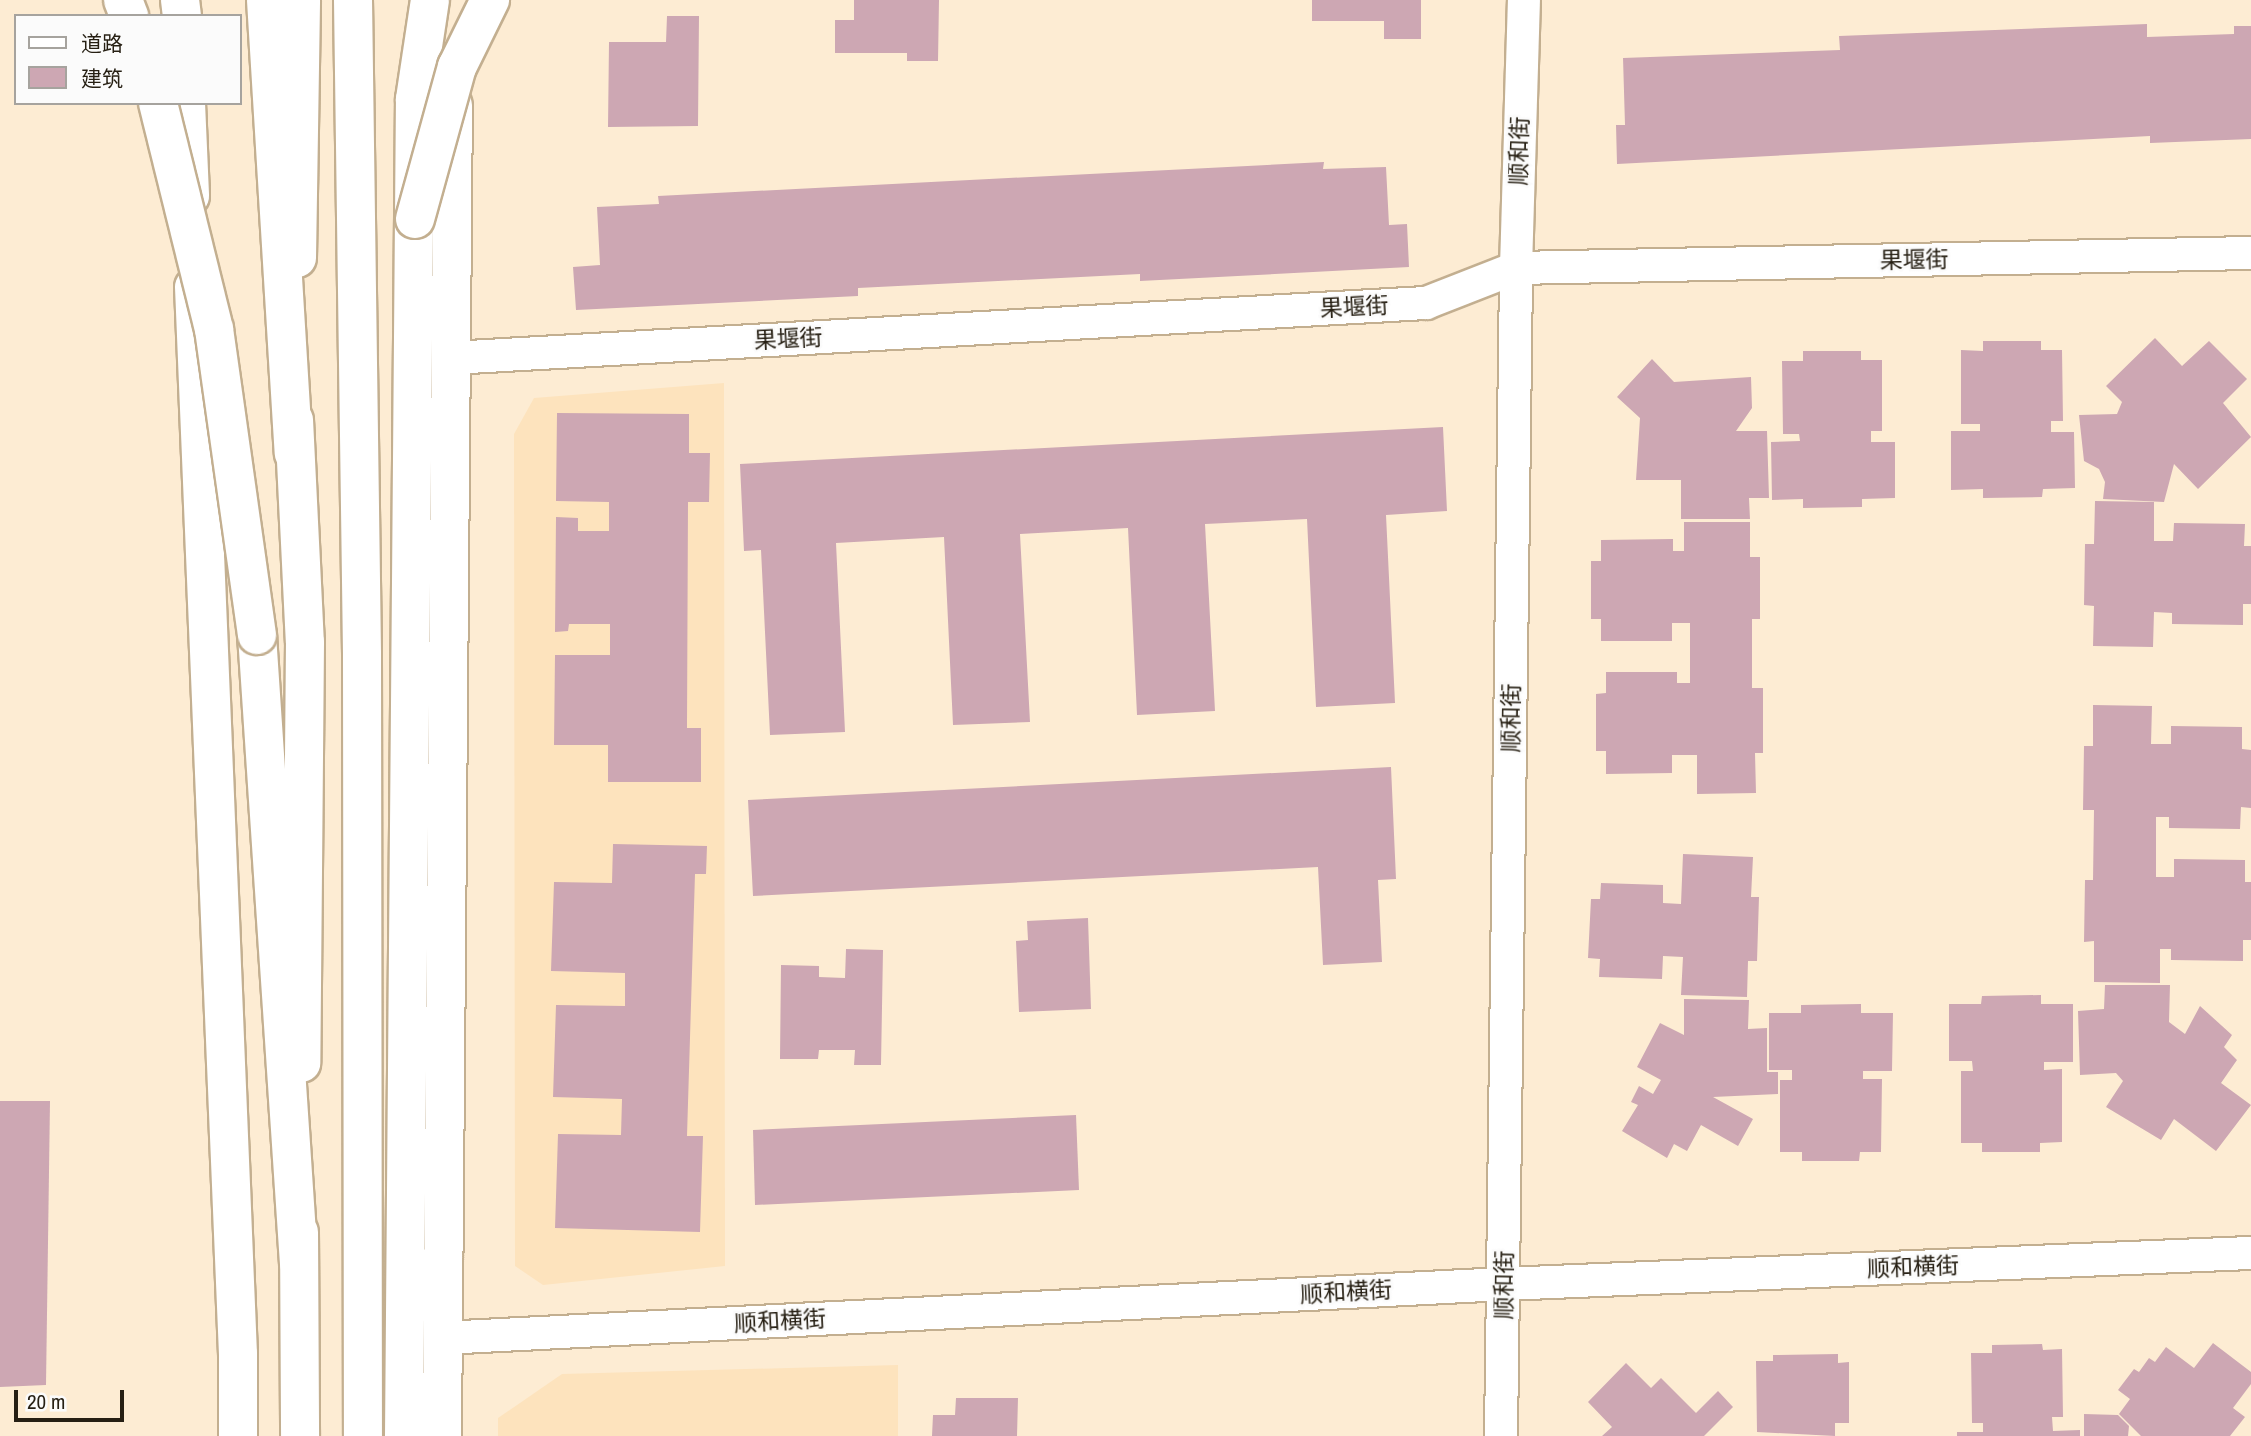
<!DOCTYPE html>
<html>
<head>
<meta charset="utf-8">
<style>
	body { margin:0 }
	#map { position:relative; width:2251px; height:1436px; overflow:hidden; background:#fdecd3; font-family:"Archivo Narrow","Noto Sans SC",sans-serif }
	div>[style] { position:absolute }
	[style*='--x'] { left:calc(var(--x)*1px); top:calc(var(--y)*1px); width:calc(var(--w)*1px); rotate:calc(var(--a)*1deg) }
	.built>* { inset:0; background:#fde3bd }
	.building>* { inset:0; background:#cda7b3 }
	.roads { filter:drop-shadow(2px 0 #c3af90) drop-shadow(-2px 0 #c3af90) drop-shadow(0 2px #c3af90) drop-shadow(0 -2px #c3af90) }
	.minor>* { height:32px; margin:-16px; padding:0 16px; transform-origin:16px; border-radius:16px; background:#fff }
	.tertiary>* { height:38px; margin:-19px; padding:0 19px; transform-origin:19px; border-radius:19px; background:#fff }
	.secondary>* { height:38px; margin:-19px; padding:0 19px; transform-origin:19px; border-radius:19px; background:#fff }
	.primary>* { height:38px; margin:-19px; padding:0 19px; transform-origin:19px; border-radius:19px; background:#fff }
	.trunk>* { height:38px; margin:-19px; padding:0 19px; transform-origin:19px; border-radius:19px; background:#fff }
	.bridges { filter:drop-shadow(2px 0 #c3af90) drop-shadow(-2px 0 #c3af90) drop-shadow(0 2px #c3af90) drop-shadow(0 -2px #c3af90) }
	.trunk-bridge>* { height:38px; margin:-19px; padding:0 19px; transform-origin:19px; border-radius:19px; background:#fff }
	span { translate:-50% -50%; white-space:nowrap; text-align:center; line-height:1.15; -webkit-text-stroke:5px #fbfbfb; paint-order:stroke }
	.street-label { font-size:23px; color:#261f13 }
	.legend { position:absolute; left:14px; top:14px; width:228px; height:91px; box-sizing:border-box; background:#fbfbfb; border:2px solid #a6a39e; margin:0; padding:9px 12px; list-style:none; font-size:21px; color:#261f13 }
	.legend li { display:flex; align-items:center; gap:14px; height:35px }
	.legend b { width:35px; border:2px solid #a6a39e }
	.scale { position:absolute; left:14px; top:1390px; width:110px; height:32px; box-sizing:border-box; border:4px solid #261f13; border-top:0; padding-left:9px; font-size:21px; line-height:24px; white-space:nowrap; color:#261f13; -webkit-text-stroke:5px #fbfbfb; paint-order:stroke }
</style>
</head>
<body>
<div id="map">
	<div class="built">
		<div style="clip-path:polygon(724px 383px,725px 1266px,543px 1285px,515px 1266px,514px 434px,534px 398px)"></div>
		<div style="clip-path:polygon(898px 1365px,898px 1436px,498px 1436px,498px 1418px,562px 1374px)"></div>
	</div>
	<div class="building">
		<div style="clip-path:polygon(854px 0,939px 0,938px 61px,907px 61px,907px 53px,835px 53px,835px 20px,854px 20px)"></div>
		<div style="clip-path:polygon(1312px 0,1421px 0,1421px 39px,1384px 39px,1384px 21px,1312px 21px)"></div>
		<div style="clip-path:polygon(667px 16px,699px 16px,698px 126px,608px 127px,609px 42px,666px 42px)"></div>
		<div style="clip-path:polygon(2147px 24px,2147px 37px,2234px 34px,2234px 26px,2251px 26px,2251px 139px,2150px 143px,2150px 136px,1617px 164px,1616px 125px,1625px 125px,1623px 58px,1840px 50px,1839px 36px)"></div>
		<div style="clip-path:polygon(1324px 162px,1323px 169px,1386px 167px,1389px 225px,1407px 224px,1409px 267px,1140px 281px,1140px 274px,858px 288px,858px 296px,576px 310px,573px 267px,600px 265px,597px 207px,659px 204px,658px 196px)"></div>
		<div style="clip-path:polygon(2155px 338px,2182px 366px,2209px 341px,2247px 379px,2223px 403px,2251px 437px,2198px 489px,2174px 464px,2164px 502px,2103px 499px,2105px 482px,2099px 469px,2084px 461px,2079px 415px,2117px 414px,2122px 402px,2106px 386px)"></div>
		<div style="clip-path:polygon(1983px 341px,2041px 341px,2041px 350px,2062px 350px,2063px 421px,2051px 421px,2051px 432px,2074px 432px,2075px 488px,2043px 489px,2042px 497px,1983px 498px,1983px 489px,1951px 490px,1951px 431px,1980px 431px,1980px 424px,1961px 424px,1961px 350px,1983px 351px)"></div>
		<div style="clip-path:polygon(1803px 351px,1861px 351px,1861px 360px,1882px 360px,1882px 431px,1871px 431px,1871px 442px,1895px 442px,1895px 498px,1862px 499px,1862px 507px,1803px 508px,1803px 499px,1772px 500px,1771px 442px,1800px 441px,1799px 434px,1783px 434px,1782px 361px,1803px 361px)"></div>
		<div style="clip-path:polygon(1652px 359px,1674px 382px,1751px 377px,1752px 408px,1736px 431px,1767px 431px,1769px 498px,1749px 498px,1750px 519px,1681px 519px,1681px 480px,1636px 480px,1640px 418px,1617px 397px)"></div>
		<div style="clip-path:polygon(557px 413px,689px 414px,689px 453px,710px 453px,709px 502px,688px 502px,687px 728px,701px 728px,701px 782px,608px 782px,608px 745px,554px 745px,555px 655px,610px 655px,610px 624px,569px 624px,568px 631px,555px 632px,556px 517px,578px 518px,578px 531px,609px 531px,609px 502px,556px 501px)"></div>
		<div style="clip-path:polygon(1443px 427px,1447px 511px,1386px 515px,1395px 703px,1316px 707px,1307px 519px,1205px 524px,1215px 711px,1137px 715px,1128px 528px,1020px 534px,1030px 722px,953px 725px,944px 537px,836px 543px,845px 732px,770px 735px,761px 550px,744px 551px,740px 464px)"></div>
		<div style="clip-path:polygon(2095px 501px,2154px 502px,2154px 541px,2173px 541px,2174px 523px,2245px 524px,2244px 546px,2251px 546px,2251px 604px,2243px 604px,2243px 625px,2172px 624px,2172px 613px,2154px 612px,2153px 647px,2093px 646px,2094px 606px,2084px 605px,2085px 544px,2094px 544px)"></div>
		<div style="clip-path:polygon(1684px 522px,1750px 522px,1750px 557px,1760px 557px,1760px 619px,1752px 619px,1752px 688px,1763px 688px,1763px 753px,1755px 753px,1756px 793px,1697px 794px,1697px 755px,1672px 755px,1672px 773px,1606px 774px,1606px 751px,1596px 751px,1596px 694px,1606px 693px,1606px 672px,1677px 672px,1677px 683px,1690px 683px,1690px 623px,1672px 623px,1672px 641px,1601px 641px,1601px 619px,1591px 619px,1591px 561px,1601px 561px,1601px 540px,1673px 539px,1673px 551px,1684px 551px)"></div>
		<div style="clip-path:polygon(2093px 705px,2152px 706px,2151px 744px,2171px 744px,2171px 726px,2242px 727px,2242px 749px,2251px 750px,2251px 808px,2241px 807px,2240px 829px,2169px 828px,2169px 817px,2156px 817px,2156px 877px,2174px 877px,2174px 859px,2245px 860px,2245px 882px,2251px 882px,2251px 940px,2243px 940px,2243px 961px,2171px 960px,2171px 949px,2160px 949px,2160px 983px,2094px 982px,2094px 941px,2084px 942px,2085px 880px,2093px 880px,2094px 810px,2083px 810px,2084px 746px,2093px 746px)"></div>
		<div style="clip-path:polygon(1391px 767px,1396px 879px,1378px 880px,1382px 962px,1323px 965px,1318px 867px,753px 896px,748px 800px)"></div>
		<div style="clip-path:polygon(613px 844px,707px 846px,706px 874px,695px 874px,687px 1136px,703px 1136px,700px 1232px,555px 1228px,558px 1134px,621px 1135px,622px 1099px,553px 1097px,556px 1005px,625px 1006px,625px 973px,551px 971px,554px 882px,612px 883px)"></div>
		<div style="clip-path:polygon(1683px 854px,1753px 857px,1751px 897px,1759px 897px,1757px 961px,1748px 961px,1747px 997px,1681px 995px,1683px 957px,1663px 956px,1662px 979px,1599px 977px,1600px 959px,1588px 958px,1591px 899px,1600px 899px,1601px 883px,1663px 885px,1663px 903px,1681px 904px)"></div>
		<div style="clip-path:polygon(1088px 918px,1091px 1009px,1019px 1012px,1016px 941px,1028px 940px,1027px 921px)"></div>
		<div style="clip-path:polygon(846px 949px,883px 950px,881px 1065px,854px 1065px,855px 1050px,819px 1050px,818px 1059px,780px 1059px,781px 965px,819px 966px,819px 977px,845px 978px)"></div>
		<div style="clip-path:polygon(2105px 985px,2170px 985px,2169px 1022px,2185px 1034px,2200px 1006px,2232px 1035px,2224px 1047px,2237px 1060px,2221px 1083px,2251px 1105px,2216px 1151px,2174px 1119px,2161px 1140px,2106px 1107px,2123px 1081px,2116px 1073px,2080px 1075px,2078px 1011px,2104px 1009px)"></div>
		<div style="clip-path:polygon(2041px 995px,2041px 1004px,2073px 1004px,2073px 1062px,2044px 1062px,2044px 1070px,2062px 1069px,2062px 1142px,2040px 1143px,2040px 1152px,1982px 1152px,1982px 1143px,1961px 1143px,1961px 1071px,1973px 1071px,1972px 1061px,1949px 1061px,1949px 1004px,1981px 1004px,1982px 996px)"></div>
		<div style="clip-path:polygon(1684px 999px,1749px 1000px,1748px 1029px,1767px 1028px,1767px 1072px,1778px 1072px,1778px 1094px,1713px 1097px,1753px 1119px,1738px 1146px,1701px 1125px,1687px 1151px,1674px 1144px,1667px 1158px,1622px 1131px,1638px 1105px,1631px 1102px,1639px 1086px,1653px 1094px,1661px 1080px,1637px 1067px,1660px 1023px,1684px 1035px)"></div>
		<div style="clip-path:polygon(1861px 1004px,1861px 1013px,1893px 1013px,1892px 1071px,1863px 1071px,1863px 1079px,1882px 1079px,1881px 1152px,1860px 1152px,1859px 1161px,1802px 1161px,1802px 1152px,1780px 1152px,1780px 1080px,1792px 1080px,1792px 1070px,1769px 1070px,1769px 1013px,1801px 1013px,1801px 1005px)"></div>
		<div style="clip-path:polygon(0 1101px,50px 1101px,46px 1385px,0 1387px)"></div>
		<div style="clip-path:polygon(1076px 1115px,1079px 1190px,755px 1205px,753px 1130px)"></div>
		<div style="clip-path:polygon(2213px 1343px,2251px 1372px,2251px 1384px,2233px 1408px,2245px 1417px,2230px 1436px,2141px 1436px,2119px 1414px,2130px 1399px,2118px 1390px,2134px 1369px,2139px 1372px,2149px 1358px,2155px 1362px,2166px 1347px,2194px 1368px)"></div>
		<div style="clip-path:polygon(2042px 1344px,2043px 1350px,2062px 1349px,2063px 1417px,2052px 1417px,2053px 1431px,2080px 1430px,2080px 1436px,1957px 1436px,1957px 1432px,1983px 1432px,1983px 1423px,1972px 1423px,1971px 1353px,1992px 1353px,1992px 1345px)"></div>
		<div style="clip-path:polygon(1838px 1354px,1838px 1363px,1849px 1362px,1849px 1423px,1835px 1423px,1835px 1436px,1757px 1432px,1756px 1361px,1773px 1361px,1773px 1355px)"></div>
		<div style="clip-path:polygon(1626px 1363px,1651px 1388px,1661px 1378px,1696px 1413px,1718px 1391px,1733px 1407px,1704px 1436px,1602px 1436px,1612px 1427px,1588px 1402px)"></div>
		<div style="clip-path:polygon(956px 1398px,1018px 1398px,1017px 1436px,932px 1436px,933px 1415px,955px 1415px)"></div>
		<div style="clip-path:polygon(2084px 1414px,2118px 1415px,2129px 1426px,2128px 1436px,2084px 1436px)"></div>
	</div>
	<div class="roads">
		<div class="minor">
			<div style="--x:451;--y:358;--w:977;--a:-3.23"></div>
			<div style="--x:1426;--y:303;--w:97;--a:-21.3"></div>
			<div style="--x:1516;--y:268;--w:735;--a:-1.17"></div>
			<div style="--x:442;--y:1338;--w:1063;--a:-2.91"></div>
			<div style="--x:1504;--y:1284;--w:748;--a:-2.38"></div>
			<div style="--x:1501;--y:1436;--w:1168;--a:-89.26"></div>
			<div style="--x:1516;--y:268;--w:268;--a:-88.3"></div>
		</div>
		<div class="tertiary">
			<div style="--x:180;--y:0;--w:16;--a:83"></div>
			<div style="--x:186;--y:103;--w:93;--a:87.5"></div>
			<div style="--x:194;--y:287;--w:1068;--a:87.64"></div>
			<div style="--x:238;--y:1354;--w:82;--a:90"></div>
			<div style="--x:442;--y:1436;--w:1331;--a:-89.53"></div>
		</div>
		<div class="secondary">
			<div style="--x:408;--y:1310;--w:64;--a:-57.1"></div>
		</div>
		<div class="primary">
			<div style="--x:353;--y:0;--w:655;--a:89.21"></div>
			<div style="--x:362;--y:655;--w:781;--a:89.93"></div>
			<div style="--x:297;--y:258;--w:258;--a:-89.1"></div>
			<div style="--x:294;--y:420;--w:222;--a:87.2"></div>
			<div style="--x:305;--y:642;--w:421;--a:90.5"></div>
			<div style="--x:299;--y:1232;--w:204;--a:89.7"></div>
		</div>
		<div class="trunk">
			<div style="--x:123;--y:0;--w:17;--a:69"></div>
			<div style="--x:266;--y:0;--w:454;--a:86.5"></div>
			<div style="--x:257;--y:635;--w:630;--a:86.18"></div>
			<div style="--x:404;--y:1436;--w:1337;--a:-89.53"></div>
			<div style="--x:415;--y:99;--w:100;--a:-81.4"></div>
		</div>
	</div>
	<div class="bridges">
		<div class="trunk-bridge">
			<div style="--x:158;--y:103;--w:233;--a:76.1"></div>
			<div style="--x:214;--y:329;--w:309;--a:82"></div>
			<div style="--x:415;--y:219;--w:158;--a:-74.6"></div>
			<div style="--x:457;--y:67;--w:75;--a:-63.8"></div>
		</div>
	</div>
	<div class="street-label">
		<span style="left:1519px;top:151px;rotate:-88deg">顺和街</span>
		<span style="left:1914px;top:260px;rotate:-1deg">果堰街</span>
		<span style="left:1354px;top:307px;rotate:-3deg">果堰街</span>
		<span style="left:788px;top:339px;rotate:-3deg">果堰街</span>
		<span style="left:1511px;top:718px;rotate:-89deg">顺和街</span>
		<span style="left:1913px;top:1267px;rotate:-2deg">顺和横街</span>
		<span style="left:1504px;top:1285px;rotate:-89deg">顺和街</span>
		<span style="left:1346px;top:1292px;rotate:-3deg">顺和横街</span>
		<span style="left:780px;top:1321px;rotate:-3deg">顺和横街</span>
	</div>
	<ul class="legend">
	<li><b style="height:9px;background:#fff"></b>道路</li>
	<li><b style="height:19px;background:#cda7b3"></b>建筑</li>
	</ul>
	<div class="scale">20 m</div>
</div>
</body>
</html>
